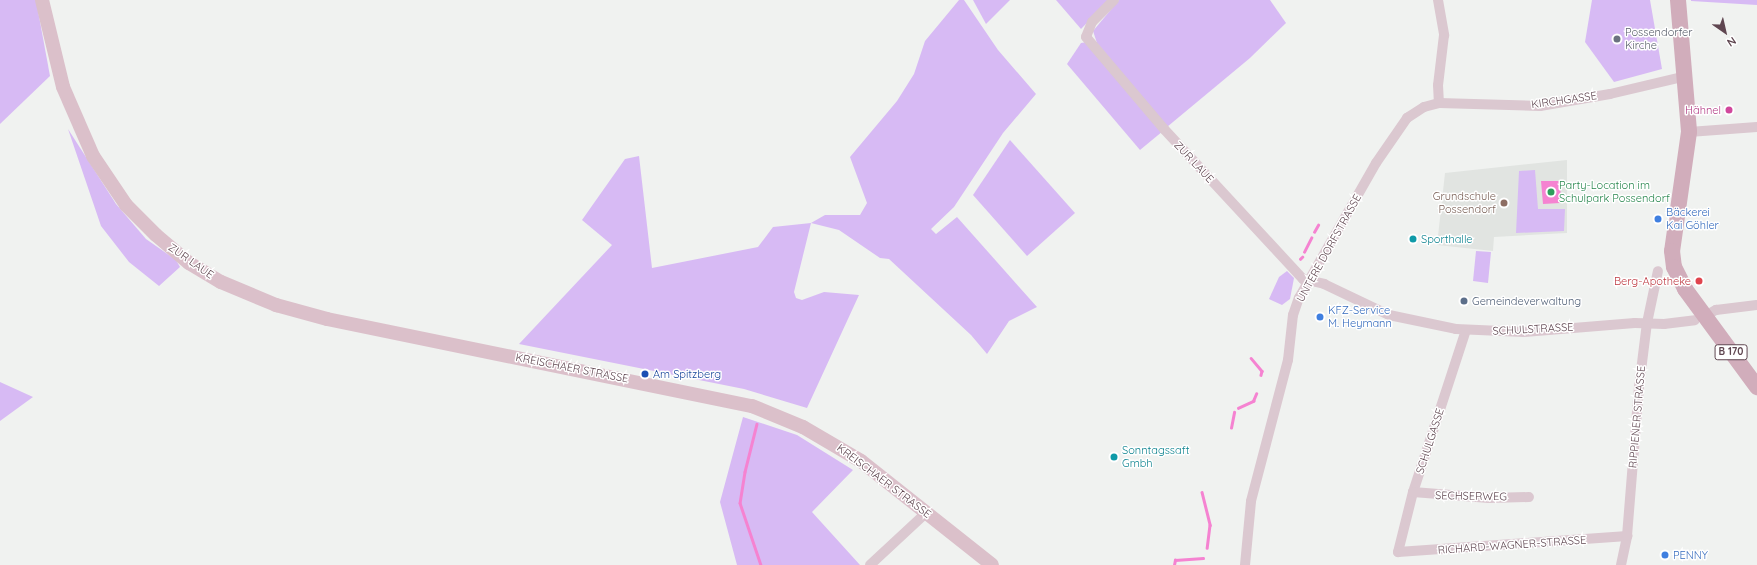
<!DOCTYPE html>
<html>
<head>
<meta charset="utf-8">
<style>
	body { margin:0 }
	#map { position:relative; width:1757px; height:565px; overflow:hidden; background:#f0f2f0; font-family:Quicksand,sans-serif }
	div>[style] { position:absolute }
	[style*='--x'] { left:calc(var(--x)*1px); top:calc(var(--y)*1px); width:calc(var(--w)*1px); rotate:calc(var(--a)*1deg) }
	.education>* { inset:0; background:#e1e4e1 }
	.green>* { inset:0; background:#d7baf4 }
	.water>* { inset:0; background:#f583d1 }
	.stream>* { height:2.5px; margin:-1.25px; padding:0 1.25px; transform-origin:1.25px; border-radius:1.25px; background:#f583d1 }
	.minor>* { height:10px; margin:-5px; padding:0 5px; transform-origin:5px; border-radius:5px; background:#dbc8d0 }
	.secondary>* { height:14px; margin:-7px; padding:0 7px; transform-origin:7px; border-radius:7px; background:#dbc0ca }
	.primary>* { height:16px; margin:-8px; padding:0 8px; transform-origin:8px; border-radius:8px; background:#d1adbb }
	.dots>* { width:11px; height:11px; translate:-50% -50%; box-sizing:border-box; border:2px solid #fff; border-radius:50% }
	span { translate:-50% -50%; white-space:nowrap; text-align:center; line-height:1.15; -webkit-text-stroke:3px #fff; paint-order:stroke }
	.shield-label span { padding:1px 3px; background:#fff; border:1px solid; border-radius:3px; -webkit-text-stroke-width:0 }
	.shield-label { font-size:10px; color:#5f4650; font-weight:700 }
	.worship-label { font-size:11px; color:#5b616d }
	.left { translate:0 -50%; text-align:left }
	.street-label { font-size:11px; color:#5f4650 }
	.hotel-label { font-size:11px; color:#b23c85 }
	.right { translate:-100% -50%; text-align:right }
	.leisure-label { font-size:11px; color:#27864d }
	.education-label { font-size:11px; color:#785e54 }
	.shop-label { font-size:11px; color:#366cbe }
	.culture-label { font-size:11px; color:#0d838f }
	.health-label { font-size:11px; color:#be3a42 }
	.service-label { font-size:11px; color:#4e5e75 }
	.transit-label { font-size:11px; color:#164399 }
	.north { position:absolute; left:1705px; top:12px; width:40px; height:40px; -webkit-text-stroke:3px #fff; paint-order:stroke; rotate:146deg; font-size:11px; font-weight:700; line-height:16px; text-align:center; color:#5f4650 }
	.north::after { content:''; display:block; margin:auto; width:14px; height:18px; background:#5f4650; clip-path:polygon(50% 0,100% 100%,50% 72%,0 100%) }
</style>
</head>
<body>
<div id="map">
	<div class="education">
		<div style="clip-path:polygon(1567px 160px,1567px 233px,1494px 237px,1493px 251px,1437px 245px,1445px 173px)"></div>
	</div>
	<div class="green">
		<div style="clip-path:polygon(0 0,36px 0,50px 76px,0 124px)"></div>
		<div style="clip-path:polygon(959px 0,964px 0,998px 50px,1036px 94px,1003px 133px,954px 207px,931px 229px,936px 234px,957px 217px,1037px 307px,1009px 321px,987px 354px,971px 335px,889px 259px,880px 258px,839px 230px,811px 223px,794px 292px,796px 298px,802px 300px,824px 292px,859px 295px,807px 408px,744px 389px,519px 344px,612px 245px,582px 220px,625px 159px,639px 156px,652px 268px,758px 247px,773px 227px,811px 223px,825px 215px,860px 215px,867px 203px,850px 157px,897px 101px,914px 74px,925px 41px)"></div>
		<div style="clip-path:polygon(973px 0,1010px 0,986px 24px)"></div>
		<div style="clip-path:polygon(1056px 0,1109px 0,1081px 29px)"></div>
		<div style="clip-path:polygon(1119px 0,1270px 0,1286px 23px,1250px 58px,1167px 127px,1097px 43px,1093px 31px)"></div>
		<div style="clip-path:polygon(1592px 0,1650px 0,1662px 69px,1614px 82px,1585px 42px)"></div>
		<div style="clip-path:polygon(1691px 0,1757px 0,1757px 5px,1691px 1px)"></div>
		<div style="clip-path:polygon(1087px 42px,1163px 131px,1140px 150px,1067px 64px,1081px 43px)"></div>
		<div style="clip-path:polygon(68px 129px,116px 204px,146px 239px,176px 260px,180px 267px,159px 286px,129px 262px,101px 226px)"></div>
		<div style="clip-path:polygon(1010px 140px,1075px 213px,1027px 256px,973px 195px)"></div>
		<div style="clip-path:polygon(1535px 170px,1538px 209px,1565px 209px,1564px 231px,1516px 233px,1519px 171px)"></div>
		<div style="clip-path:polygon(1476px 251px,1491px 252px,1488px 283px,1473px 281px)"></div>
		<div style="clip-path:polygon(1287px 271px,1294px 278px,1290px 299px,1282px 305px,1269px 299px,1279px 277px)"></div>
		<div style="clip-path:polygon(0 382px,33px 397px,0 421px)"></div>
		<div style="clip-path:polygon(743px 417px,797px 435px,853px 470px,812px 512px,860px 565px,737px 565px,720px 502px)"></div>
	</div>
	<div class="water">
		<div style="clip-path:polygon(1541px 181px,1561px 181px,1560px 203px,1543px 204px)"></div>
	</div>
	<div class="stream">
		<div style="--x:1314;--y:232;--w:8;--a:-60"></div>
		<div style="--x:1304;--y:252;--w:16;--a:-63"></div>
		<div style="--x:1300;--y:259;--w:3;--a:-45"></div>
		<div style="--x:1251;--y:358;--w:17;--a:50"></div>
		<div style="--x:1262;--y:371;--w:4;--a:104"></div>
		<div style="--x:1238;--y:408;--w:17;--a:-25"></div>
		<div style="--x:1253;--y:401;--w:8;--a:-67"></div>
		<div style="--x:757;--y:424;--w:49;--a:104"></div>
		<div style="--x:745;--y:472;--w:31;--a:99"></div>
		<div style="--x:740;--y:503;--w:65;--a:71.3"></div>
		<div style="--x:1231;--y:428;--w:16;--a:-79"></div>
		<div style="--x:1202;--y:492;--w:34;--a:76"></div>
		<div style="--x:1210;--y:525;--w:23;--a:97"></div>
		<div style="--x:1174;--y:565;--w:5;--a:-79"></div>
		<div style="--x:1175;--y:560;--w:28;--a:-4"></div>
	</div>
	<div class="minor">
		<div style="--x:1114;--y:0;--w:31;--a:135"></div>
		<div style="--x:1092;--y:22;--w:16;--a:112"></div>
		<div style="--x:1086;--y:37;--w:121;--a:49.7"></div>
		<div style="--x:1164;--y:129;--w:205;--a:47.2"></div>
		<div style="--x:1303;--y:279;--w:22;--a:13"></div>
		<div style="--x:1324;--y:284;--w:72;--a:25.5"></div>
		<div style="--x:1389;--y:315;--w:68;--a:11.8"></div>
		<div style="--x:1456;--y:329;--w:68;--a:2.5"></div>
		<div style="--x:1524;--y:332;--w:111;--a:-4.6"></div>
		<div style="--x:1635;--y:323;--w:29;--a:2"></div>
		<div style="--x:1664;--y:324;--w:31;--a:-7"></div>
		<div style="--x:1438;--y:0;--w:36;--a:80"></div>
		<div style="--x:1444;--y:35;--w:50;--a:96.8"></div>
		<div style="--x:1438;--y:85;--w:18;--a:87"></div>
		<div style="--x:1689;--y:132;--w:68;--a:-4.2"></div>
		<div style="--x:1705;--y:316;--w:13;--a:-29"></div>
		<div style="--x:1716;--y:310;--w:41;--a:-7"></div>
		<div style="--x:1466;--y:330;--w:170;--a:108.1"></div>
		<div style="--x:1413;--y:492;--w:62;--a:104"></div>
		<div style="--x:1398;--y:552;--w:230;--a:-4"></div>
		<div style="--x:1413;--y:492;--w:76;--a:4.5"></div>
		<div style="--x:1489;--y:498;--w:40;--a:-1.4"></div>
		<div style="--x:870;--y:565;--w:78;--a:-42.9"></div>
		<div style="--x:1245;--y:565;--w:64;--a:-84.6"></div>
		<div style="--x:1251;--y:501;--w:146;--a:-75.3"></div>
		<div style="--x:1288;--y:360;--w:45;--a:-83.7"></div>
		<div style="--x:1293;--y:315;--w:18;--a:-71"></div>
		<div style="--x:1299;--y:298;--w:155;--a:-60.3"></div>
		<div style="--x:1376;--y:163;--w:55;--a:-55.4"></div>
		<div style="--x:1407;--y:118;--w:20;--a:-33"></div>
		<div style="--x:1424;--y:107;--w:16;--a:-15"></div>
		<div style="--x:1439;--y:103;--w:101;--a:1.7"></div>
		<div style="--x:1540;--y:106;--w:71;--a:-9.7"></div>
		<div style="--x:1610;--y:94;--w:78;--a:-13.3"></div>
		<div style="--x:1621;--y:565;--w:30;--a:-78"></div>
		<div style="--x:1627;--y:536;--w:149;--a:-85.4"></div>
		<div style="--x:1639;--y:387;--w:64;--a:-82.9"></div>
		<div style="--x:1647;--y:323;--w:53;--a:-78.1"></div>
	</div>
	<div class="secondary">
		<div style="--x:42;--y:0;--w:89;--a:76.4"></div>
		<div style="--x:63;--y:87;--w:75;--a:66.5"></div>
		<div style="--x:93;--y:156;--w:59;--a:56"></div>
		<div style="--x:126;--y:205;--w:42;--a:45"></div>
		<div style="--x:156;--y:235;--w:43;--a:40.3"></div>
		<div style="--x:189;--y:263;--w:37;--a:31"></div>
		<div style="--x:221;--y:282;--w:60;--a:22.7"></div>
		<div style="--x:276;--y:305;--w:53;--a:15.4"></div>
		<div style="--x:327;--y:319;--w:434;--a:11.6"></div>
		<div style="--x:752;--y:406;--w:55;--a:22.4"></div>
		<div style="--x:803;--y:427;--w:67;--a:30.4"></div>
		<div style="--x:861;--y:461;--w:167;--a:38.4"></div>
	</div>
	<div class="primary">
		<div style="--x:1678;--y:0;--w:132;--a:85.2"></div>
		<div style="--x:1689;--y:132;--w:120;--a:98.1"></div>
		<div style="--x:1672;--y:251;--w:16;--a:83"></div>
		<div style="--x:1674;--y:267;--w:25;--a:63"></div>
		<div style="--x:1685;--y:289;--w:122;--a:53.7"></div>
	</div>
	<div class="dots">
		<div style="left:1617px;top:39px;background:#6b7280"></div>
		<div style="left:1729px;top:110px;background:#d1479c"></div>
		<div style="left:1551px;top:192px;background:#2e9e5b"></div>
		<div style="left:1504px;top:203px;background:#8d6e63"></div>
		<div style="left:1658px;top:219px;background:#3f7fe0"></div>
		<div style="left:1413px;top:239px;background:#0f9aa8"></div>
		<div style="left:1699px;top:281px;background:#e0444e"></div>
		<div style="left:1464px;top:301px;background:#5c6f8a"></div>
		<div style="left:1320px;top:317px;background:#3f7fe0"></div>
		<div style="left:645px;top:374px;background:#1a4fb4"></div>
		<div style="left:1114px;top:457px;background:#0f9aa8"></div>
		<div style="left:1665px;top:555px;background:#3f7fe0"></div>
	</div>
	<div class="shield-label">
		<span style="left:1731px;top:352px">B 170</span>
	</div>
	<div class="worship-label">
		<span class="left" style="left:1625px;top:39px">Possendorfer<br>Kirche</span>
	</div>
	<div class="street-label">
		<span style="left:1564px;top:100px;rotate:-8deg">KIRCHGASSE</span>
		<span style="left:1194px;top:162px;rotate:47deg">ZUR LAUE</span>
		<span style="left:1329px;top:248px;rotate:-61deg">UNTERE DORFSTRASSE</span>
		<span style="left:191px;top:261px;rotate:35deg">ZUR LAUE</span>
		<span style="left:1533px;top:329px;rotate:-3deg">SCHULSTRASSE</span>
		<span style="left:572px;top:368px;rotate:11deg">KREISCHAER STRASSE</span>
		<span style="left:1637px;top:417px;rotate:-85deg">RIPPIENER STRASSE</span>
		<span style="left:1430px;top:441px;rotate:-72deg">SCHULGASSE</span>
		<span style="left:884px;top:481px;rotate:37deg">KREISCHAER STRASSE</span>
		<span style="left:1471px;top:496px;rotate:1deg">SECHSERWEG</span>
		<span style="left:1512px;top:545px;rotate:-4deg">RICHARD-WAGNER-STRASSE</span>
	</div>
	<div class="hotel-label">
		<span class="right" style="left:1721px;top:110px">Hähnel</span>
	</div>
	<div class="leisure-label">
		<span class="left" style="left:1559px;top:192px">Party-Location im<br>Schulpark Possendorf</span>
	</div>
	<div class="education-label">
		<span class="right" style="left:1496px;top:203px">Grundschule<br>Possendorf</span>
	</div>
	<div class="shop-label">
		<span class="left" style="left:1666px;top:219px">Bäckerei<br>Kai Göhler</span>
		<span class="left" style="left:1328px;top:317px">KFZ-Service<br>M. Heymann</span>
		<span class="left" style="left:1673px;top:555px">PENNY</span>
	</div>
	<div class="culture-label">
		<span class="left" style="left:1421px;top:239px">Sporthalle</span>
		<span class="left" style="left:1122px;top:457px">Sonntagssaft<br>Gmbh</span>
	</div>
	<div class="health-label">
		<span class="right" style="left:1691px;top:281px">Berg-Apotheke</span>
	</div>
	<div class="service-label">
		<span class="left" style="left:1472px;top:301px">Gemeindeverwaltung</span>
	</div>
	<div class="transit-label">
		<span class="left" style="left:653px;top:374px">Am Spitzberg</span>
	</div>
	<div class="north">N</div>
</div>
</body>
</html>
